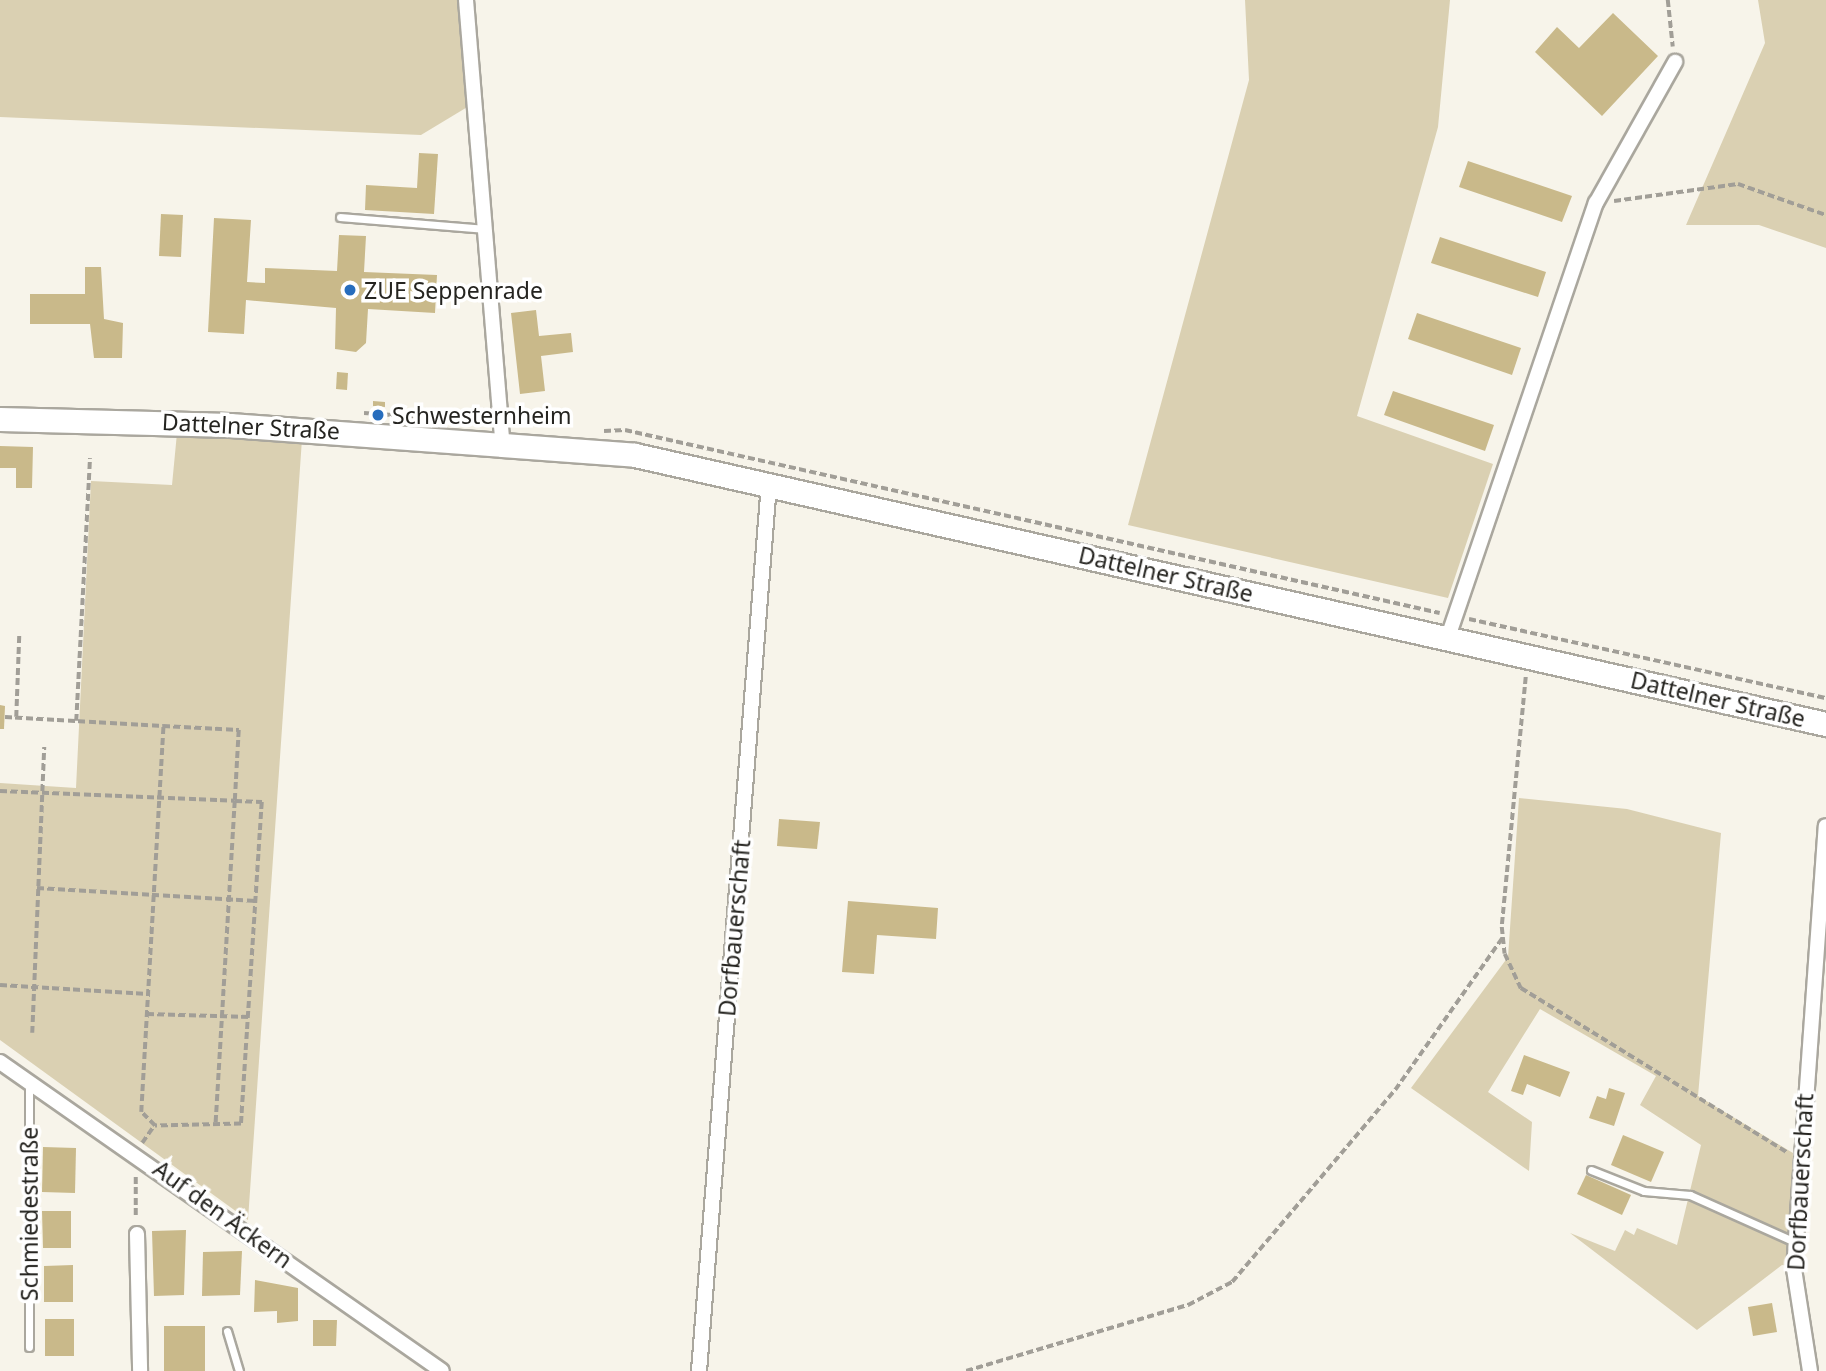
<!DOCTYPE html>
<html>
<head>
<meta charset="utf-8">
<style>
	body { margin:0 }
	#map { position:relative; width:1826px; height:1371px; overflow:hidden; background:#f7f4ea; font-family:"Noto Sans",sans-serif }
	div>[style] { position:absolute }
	[style*='--x'] { left:calc(var(--x)*1px); top:calc(var(--y)*1px); width:calc(var(--w)*1px); rotate:calc(var(--a)*1deg) }
	.green>* { inset:0; background:#dad0b2 }
	.building>* { inset:0; background:#c9b98a }
	.path>* { height:3.5px; margin-top:-1.75px; transform-origin:0; background:repeating-linear-gradient(90deg,#a19e97 0 7px,transparent 0 10.5px) }
	.roads { filter:drop-shadow(2px 0 #aaa79e) drop-shadow(-2px 0 #aaa79e) drop-shadow(0 2px #aaa79e) drop-shadow(0 -2px #aaa79e) }
	.service>* { height:7px; margin:-3.5px; padding:0 3.5px; transform-origin:3.5px; border-radius:3.5px; background:#fff }
	.minor>* { height:14px; margin:-7px; padding:0 7px; transform-origin:7px; border-radius:7px; background:#fff }
	.primary>* { height:23px; margin:-11.5px; padding:0 11.5px; transform-origin:11.5px; border-radius:11.5px; background:#fff }
	.dots>* { width:19px; height:19px; translate:-50% -50%; box-sizing:border-box; border:4px solid #fff; border-radius:50% }
	span { translate:-50% -50%; white-space:nowrap; text-align:center; line-height:1.15; -webkit-text-stroke:7px #fff; paint-order:stroke }
	.poi-label { font-size:23px; color:#252420 }
	.left { translate:0 -50%; text-align:left }
	.street-label { font-size:23px; color:#252420 }
</style>
</head>
<body>
<div id="map">
	<div class="green">
		<div style="clip-path:polygon(0 0,461px 0,469px 106px,421px 135px,0 117px)"></div>
		<div style="clip-path:polygon(1245px 0,1450px 0,1438px 127px,1357px 416px,1493px 464px,1448px 598px,1128px 525px,1249px 80px)"></div>
		<div style="clip-path:polygon(1758px 0,1826px 0,1826px 248px,1759px 225px,1686px 225px,1765px 43px)"></div>
		<div style="clip-path:polygon(177px 433px,302px 439px,248px 1220px,0 1040px,0 783px,76px 788px,91px 481px,172px 485px)"></div>
		<div style="clip-path:polygon(1519px 798px,1627px 809px,1721px 833px,1698px 1096px,1793px 1153px,1789px 1266px,1782px 1265px,1697px 1330px,1570px 1233px,1615px 1251px,1625px 1230px,1634px 1235px,1637px 1228px,1677px 1245px,1701px 1145px,1640px 1105px,1656px 1076px,1540px 1009px,1488px 1092px,1532px 1122px,1529px 1171px,1411px 1088px,1508px 957px)"></div>
	</div>
	<div class="building">
		<div style="clip-path:polygon(1613px 13px,1658px 56px,1602px 116px,1535px 52px,1557px 27px,1579px 48px)"></div>
		<div style="clip-path:polygon(419px 153px,438px 154px,434px 214px,365px 210px,366px 185px,417px 188px)"></div>
		<div style="clip-path:polygon(1468px 161px,1572px 196px,1562px 222px,1459px 187px)"></div>
		<div style="clip-path:polygon(161px 214px,183px 215px,181px 257px,159px 256px)"></div>
		<div style="clip-path:polygon(214px 218px,251px 220px,247px 282px,265px 283px,265px 268px,337px 271px,339px 235px,366px 236px,364px 272px,437px 275px,435px 313px,368px 309px,366px 343px,356px 352px,335px 349px,336px 308px,246px 300px,244px 334px,208px 332px)"></div>
		<div style="clip-path:polygon(1440px 237px,1546px 272px,1538px 297px,1431px 263px)"></div>
		<div style="clip-path:polygon(85px 267px,101px 267px,104px 319px,123px 323px,122px 358px,94px 358px,90px 324px,30px 324px,30px 294px,85px 294px)"></div>
		<div style="clip-path:polygon(536px 310px,539px 336px,571px 333px,573px 352px,541px 356px,545px 391px,520px 394px,511px 313px)"></div>
		<div style="clip-path:polygon(1417px 313px,1521px 348px,1512px 375px,1408px 339px)"></div>
		<div style="clip-path:polygon(337px 372px,348px 373px,347px 390px,336px 389px)"></div>
		<div style="clip-path:polygon(1393px 391px,1494px 425px,1485px 451px,1384px 415px)"></div>
		<div style="clip-path:polygon(373px 401px,385px 402px,385px 407px,373px 406px)"></div>
		<div style="clip-path:polygon(0 446px,33px 447px,32px 488px,16px 488px,16px 468px,0 468px)"></div>
		<div style="clip-path:polygon(0 705px,5px 706px,4px 729px,0 729px)"></div>
		<div style="clip-path:polygon(779px 819px,820px 822px,817px 849px,777px 846px)"></div>
		<div style="clip-path:polygon(848px 901px,938px 908px,936px 939px,877px 935px,874px 974px,842px 972px)"></div>
		<div style="clip-path:polygon(1524px 1055px,1570px 1072px,1560px 1097px,1527px 1084px,1523px 1095px,1511px 1091px)"></div>
		<div style="clip-path:polygon(1609px 1088px,1625px 1093px,1614px 1126px,1589px 1118px,1597px 1096px,1606px 1099px)"></div>
		<div style="clip-path:polygon(1623px 1135px,1664px 1152px,1651px 1182px,1611px 1165px)"></div>
		<div style="clip-path:polygon(43px 1147px,76px 1148px,75px 1193px,42px 1192px)"></div>
		<div style="clip-path:polygon(1586px 1175px,1631px 1195px,1622px 1215px,1577px 1194px)"></div>
		<div style="clip-path:polygon(42px 1211px,71px 1211px,71px 1248px,43px 1248px)"></div>
		<div style="clip-path:polygon(186px 1230px,184px 1295px,154px 1296px,152px 1231px)"></div>
		<div style="clip-path:polygon(242px 1251px,240px 1295px,202px 1296px,203px 1252px)"></div>
		<div style="clip-path:polygon(73px 1265px,73px 1302px,44px 1302px,44px 1266px)"></div>
		<div style="clip-path:polygon(255px 1280px,298px 1288px,298px 1321px,277px 1323px,277px 1311px,254px 1312px)"></div>
		<div style="clip-path:polygon(1772px 1303px,1777px 1332px,1753px 1336px,1748px 1307px)"></div>
		<div style="clip-path:polygon(45px 1319px,74px 1319px,74px 1356px,45px 1356px)"></div>
		<div style="clip-path:polygon(313px 1320px,337px 1320px,336px 1346px,313px 1346px)"></div>
		<div style="clip-path:polygon(164px 1326px,205px 1326px,205px 1371px,164px 1371px)"></div>
	</div>
	<div class="path">
		<div style="--x:1668;--y:0;--w:47;--a:83.9"></div>
		<div style="--x:1614;--y:201;--w:125;--a:-7.8"></div>
		<div style="--x:1738;--y:184;--w:93;--a:19.4"></div>
		<div style="--x:364;--y:413;--w:72;--a:4"></div>
		<div style="--x:604;--y:431;--w:21;--a:-3"></div>
		<div style="--x:625;--y:430;--w:835;--a:12.66"></div>
		<div style="--x:1469;--y:619;--w:366;--a:12.5"></div>
		<div style="--x:1526;--y:677;--w:251;--a:95.5"></div>
		<div style="--x:1502;--y:927;--w:27;--a:84"></div>
		<div style="--x:1505;--y:954;--w:38;--a:65"></div>
		<div style="--x:1521;--y:988;--w:314;--a:31.7"></div>
		<div style="--x:5;--y:717;--w:158;--a:3.3"></div>
		<div style="--x:163;--y:726;--w:76;--a:3"></div>
		<div style="--x:239;--y:730;--w:71;--a:93.2"></div>
		<div style="--x:235;--y:801;--w:27;--a:2"></div>
		<div style="--x:262;--y:802;--w:323;--a:93.7"></div>
		<div style="--x:241;--y:1124;--w:86;--a:178.7"></div>
		<div style="--x:155;--y:1126;--w:20;--a:-135"></div>
		<div style="--x:141;--y:1112;--w:387;--a:-86.7"></div>
		<div style="--x:16;--y:717;--w:81;--a:-87.9"></div>
		<div style="--x:76;--y:721;--w:263;--a:-87"></div>
		<div style="--x:0;--y:791;--w:235;--a:2.4"></div>
		<div style="--x:235;--y:801;--w:323;--a:93.4"></div>
		<div style="--x:37;--y:888;--w:220;--a:3.4"></div>
		<div style="--x:0;--y:985;--w:148;--a:3.5"></div>
		<div style="--x:147;--y:1014;--w:103;--a:1.7"></div>
		<div style="--x:32;--y:1033;--w:286;--a:-87.6"></div>
		<div style="--x:142;--y:1143;--w:21;--a:-55"></div>
		<div style="--x:136;--y:1177;--w:41;--a:90"></div>
		<div style="--x:966;--y:1371;--w:232;--a:-16.6"></div>
		<div style="--x:1188;--y:1305;--w:50;--a:-27.6"></div>
		<div style="--x:1232;--y:1282;--w:252;--a:-49.7"></div>
		<div style="--x:1395;--y:1090;--w:187;--a:-54.8"></div>
	</div>
	<div class="roads">
		<div class="service">
			<div style="--x:340;--y:217;--w:146;--a:4.7"></div>
			<div style="--x:29;--y:1082;--w:265;--a:90"></div>
			<div style="--x:1591;--y:1170;--w:57;--a:21.6"></div>
			<div style="--x:1644;--y:1191;--w:46;--a:5"></div>
			<div style="--x:1690;--y:1195;--w:115;--a:24.1"></div>
			<div style="--x:227;--y:1331;--w:42;--a:73.3"></div>
		</div>
		<div class="minor">
			<div style="--x:466;--y:0;--w:442;--a:85.3"></div>
			<div style="--x:1448;--y:637;--w:459;--a:-71.2"></div>
			<div style="--x:1596;--y:203;--w:162;--a:-60.7"></div>
			<div style="--x:0;--y:1062;--w:539;--a:34.96"></div>
			<div style="--x:137;--y:1234;--w:137;--a:88.7"></div>
			<div style="--x:699;--y:1371;--w:890;--a:-85.49"></div>
			<div style="--x:1810;--y:1371;--w:103;--a:-98.9"></div>
			<div style="--x:1794;--y:1269;--w:444;--a:-85.9"></div>
		</div>
		<div class="primary">
			<div style="--x:0;--y:419;--w:230;--a:1.5"></div>
			<div style="--x:230;--y:425;--w:406;--a:4.2"></div>
			<div style="--x:635;--y:455;--w:1221;--a:12.73"></div>
		</div>
	</div>
	<div class="dots">
		<div style="left:350px;top:290px;background:#276dbd"></div>
		<div style="left:378px;top:415px;background:#276dbd"></div>
	</div>
	<div class="poi-label">
		<span class="left" style="left:364px;top:290px">ZUE Seppenrade</span>
		<span class="left" style="left:392px;top:415px">Schwesternheim</span>
	</div>
	<div class="street-label">
		<span style="left:251px;top:426px;rotate:3deg">Dattelner Straße</span>
		<span style="left:1166px;top:574px;rotate:13deg">Dattelner Straße</span>
		<span style="left:1718px;top:699px;rotate:13deg">Dattelner Straße</span>
		<span style="left:734px;top:928px;rotate:-85deg">Dorfbauerschaft</span>
		<span style="left:1800px;top:1182px;rotate:-87deg">Dorfbauerschaft</span>
		<span style="left:29px;top:1214px;rotate:-90deg">Schmiedestraße</span>
		<span style="left:223px;top:1214px;rotate:36deg">Auf den Äckern</span>
	</div>
</div>
</body>
</html>
